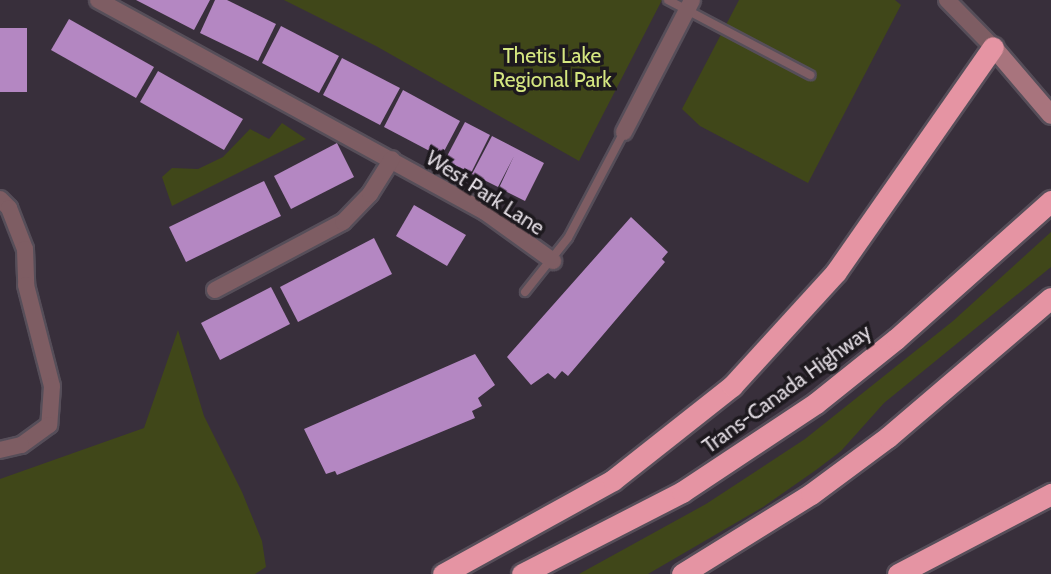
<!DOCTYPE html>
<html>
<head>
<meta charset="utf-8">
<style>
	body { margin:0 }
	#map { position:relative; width:1051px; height:574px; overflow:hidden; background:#382f3b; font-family:Cabin,sans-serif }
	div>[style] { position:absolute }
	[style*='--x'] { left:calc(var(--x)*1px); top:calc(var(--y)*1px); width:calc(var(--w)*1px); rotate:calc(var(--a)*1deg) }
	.green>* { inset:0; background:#404719 }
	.building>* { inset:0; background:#b487c2 }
	.roads { filter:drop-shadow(2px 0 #564e59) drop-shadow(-2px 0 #564e59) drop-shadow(0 2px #564e59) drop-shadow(0 -2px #564e59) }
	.lane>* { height:8px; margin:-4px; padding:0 4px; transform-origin:4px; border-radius:4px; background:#7e5d63 }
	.street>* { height:16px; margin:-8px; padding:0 8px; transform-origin:8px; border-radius:8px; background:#7e5d63 }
	.secondary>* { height:18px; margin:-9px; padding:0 9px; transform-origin:9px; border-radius:9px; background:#a8747d }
	.highway>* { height:21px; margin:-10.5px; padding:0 10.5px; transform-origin:10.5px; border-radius:10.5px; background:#e594a3 }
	span { translate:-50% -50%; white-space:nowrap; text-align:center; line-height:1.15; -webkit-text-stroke:7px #1d191e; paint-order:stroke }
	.park-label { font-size:21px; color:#d5e680 }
	.street-label { font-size:21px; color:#e0dae1 }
</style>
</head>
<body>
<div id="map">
	<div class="green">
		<div style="clip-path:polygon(284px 0,662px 0,579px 161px,376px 46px)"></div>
		<div style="clip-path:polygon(739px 0,895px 0,901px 5px,808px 183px,700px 126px,682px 109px)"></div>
		<div style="clip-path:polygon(282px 123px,306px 139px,172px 206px,162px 177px,172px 168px,198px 169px,223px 157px,250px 129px,269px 139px)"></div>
		<div style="clip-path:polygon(1051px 232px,1051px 267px,884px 403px,841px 451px,816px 470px,763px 507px,648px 574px,579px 574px,706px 504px,805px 439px,953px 321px)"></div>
		<div style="clip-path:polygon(178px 330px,204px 416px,242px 492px,262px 541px,266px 567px,255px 574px,0 574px,0 479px,144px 428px)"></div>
	</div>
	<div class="building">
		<div style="clip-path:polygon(136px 0,210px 0,194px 30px)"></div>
		<div style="clip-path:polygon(215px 0,227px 0,276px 24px,258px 61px,200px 33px)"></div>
		<div style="clip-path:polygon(69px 19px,154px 67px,136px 98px,51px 50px)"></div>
		<div style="clip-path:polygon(281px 26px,339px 56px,319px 93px,262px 63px)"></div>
		<div style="clip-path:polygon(0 28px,27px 28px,27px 92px,0 92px)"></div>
		<div style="clip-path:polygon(342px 58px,400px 88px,380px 125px,323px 95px)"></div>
		<div style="clip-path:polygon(158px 71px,243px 119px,224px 150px,140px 102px)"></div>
		<div style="clip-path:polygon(403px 90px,460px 121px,441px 157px,384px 127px)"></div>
		<div style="clip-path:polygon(465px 122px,490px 135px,471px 173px,445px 160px)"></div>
		<div style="clip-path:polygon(492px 136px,544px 163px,525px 201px,499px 188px,514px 156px,498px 187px,472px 174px)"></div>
		<div style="clip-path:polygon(337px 143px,354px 177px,291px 209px,274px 176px)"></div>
		<div style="clip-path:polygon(264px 181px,281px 216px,186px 262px,169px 227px)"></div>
		<div style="clip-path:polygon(414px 205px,466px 235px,447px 266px,396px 236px)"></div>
		<div style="clip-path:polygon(631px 217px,668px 252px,662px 259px,665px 262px,568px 376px,562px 371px,555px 379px,548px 373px,531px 385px,507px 357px)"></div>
		<div style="clip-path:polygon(374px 238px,392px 274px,298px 322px,280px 287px)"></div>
		<div style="clip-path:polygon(271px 287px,290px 324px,220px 360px,201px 323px)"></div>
		<div style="clip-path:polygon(475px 354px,495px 385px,478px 398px,482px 406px,472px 411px,475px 418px,337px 475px,335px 471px,326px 474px,304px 429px)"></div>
	</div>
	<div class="roads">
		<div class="lane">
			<div style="--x:668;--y:0;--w:161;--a:27.8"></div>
			<div style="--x:525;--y:292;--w:69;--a:-51.5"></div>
			<div style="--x:568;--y:238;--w:120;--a:-62.2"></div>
		</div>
		<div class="street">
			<div style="--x:98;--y:0;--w:441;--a:28.7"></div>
			<div style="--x:485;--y:212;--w:84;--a:35.8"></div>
			<div style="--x:947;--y:0;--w:66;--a:45.6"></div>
			<div style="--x:624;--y:132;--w:148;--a:-62.7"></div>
			<div style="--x:0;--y:199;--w:13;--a:45"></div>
			<div style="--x:9;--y:208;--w:44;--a:68.7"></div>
			<div style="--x:25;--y:249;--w:36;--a:88"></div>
			<div style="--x:26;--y:285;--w:104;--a:75.6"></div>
			<div style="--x:52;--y:386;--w:39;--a:94"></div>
			<div style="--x:49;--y:425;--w:34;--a:144"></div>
			<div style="--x:21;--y:445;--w:22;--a:167"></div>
			<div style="--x:215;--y:290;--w:145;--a:-28"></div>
			<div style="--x:343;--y:222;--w:39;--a:-46"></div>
			<div style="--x:370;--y:194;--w:41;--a:-57.8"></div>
		</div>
		<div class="secondary">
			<div style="--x:993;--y:47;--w:89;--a:49.5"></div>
		</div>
		<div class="highway">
			<div style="--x:443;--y:574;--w:194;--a:-28.9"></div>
			<div style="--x:613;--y:480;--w:152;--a:-38.3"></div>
			<div style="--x:732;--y:386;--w:154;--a:-47.6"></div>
			<div style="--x:836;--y:272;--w:274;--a:-55.1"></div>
			<div style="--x:522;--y:574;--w:180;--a:-27.1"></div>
			<div style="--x:682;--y:492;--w:161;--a:-33.6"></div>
			<div style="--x:816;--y:403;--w:102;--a:-38.7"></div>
			<div style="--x:896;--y:339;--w:208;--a:-41.7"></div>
			<div style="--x:682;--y:574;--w:152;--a:-31.8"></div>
			<div style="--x:811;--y:494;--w:96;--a:-36.5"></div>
			<div style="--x:888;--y:437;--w:214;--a:-40.5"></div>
			<div style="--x:898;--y:574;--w:173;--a:-27.6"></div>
		</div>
	</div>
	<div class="park-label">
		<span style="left:552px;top:68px">Thetis Lake<br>Regional Park</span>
	</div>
	<div class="street-label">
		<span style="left:485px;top:193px;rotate:33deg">West Park Lane</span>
		<span style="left:787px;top:389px;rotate:-36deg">Trans-Canada Highway</span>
	</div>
</div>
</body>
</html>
